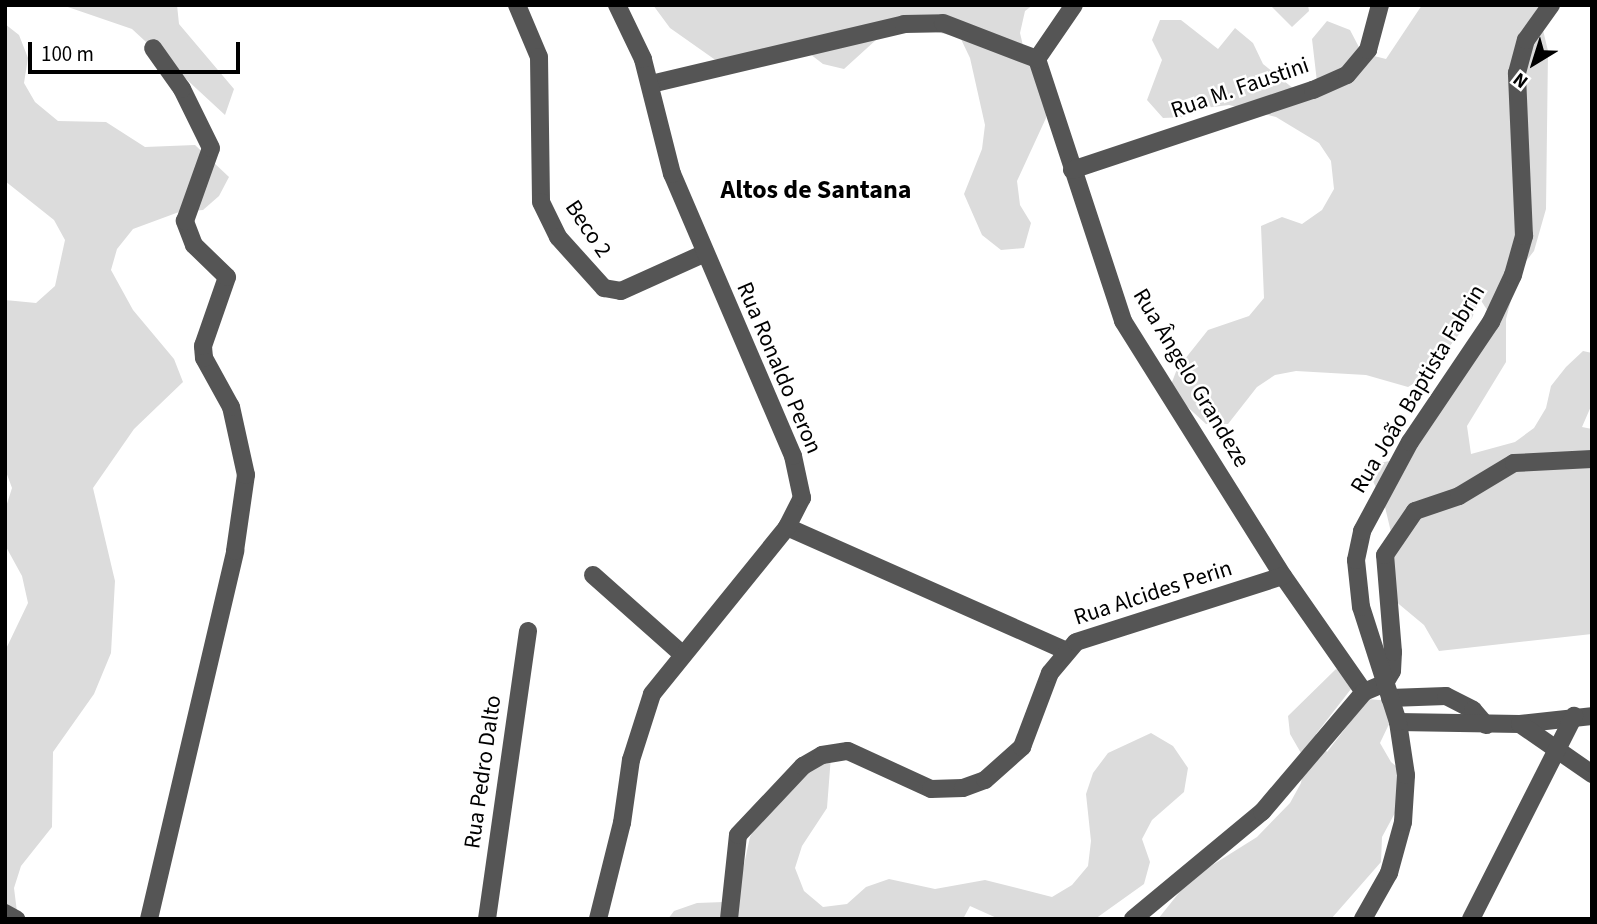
<!DOCTYPE html>
<html>
<head>
<meta charset="utf-8">
<style>
	body { margin:0 }
	#map { position:relative; width:1597px; height:924px; overflow:hidden; background:#fff; font-family:"Source Sans 3",sans-serif }
	div>[style] { position:absolute }
	[style*='--x'] { left:calc(var(--x)*1px); top:calc(var(--y)*1px); width:calc(var(--w)*1px); rotate:calc(var(--a)*1deg) }
	.green>* { inset:0; background:#dcdcdc }
	.minor>* { height:18px; margin:-9px; padding:0 9px; transform-origin:9px; border-radius:9px; background:#555 }
	span { translate:-50% -50%; white-space:nowrap; text-align:center; line-height:1.15; -webkit-text-stroke:5px #fff; paint-order:stroke }
	.street-label { font-size:23px; color:#000 }
	.quarter-label { font-size:26px; color:#000; font-weight:700 }
	.frame { position:absolute; inset:0; border:7px solid #000; pointer-events:none }
	.north { position:absolute; left:1499px; top:28px; width:70px; height:70px; -webkit-text-stroke:5px #fff; paint-order:stroke; rotate:218deg; font-size:19px; font-weight:700; line-height:28px; text-align:center; color:#000 }
	.north::after { content:''; display:block; margin:auto; width:24px; height:32px; background:#000; clip-path:polygon(50% 0,100% 100%,50% 72%,0 100%) }
	.scale { position:absolute; left:28px; top:42px; width:212px; height:32px; box-sizing:border-box; border:4px solid #000; border-top:0; padding-left:9px; font-size:21px; line-height:24px; white-space:nowrap; color:#000; -webkit-text-stroke:5px #fff; paint-order:stroke }
</style>
</head>
<body>
<div id="map">
	<div class="green">
		<div style="clip-path:polygon(62px 5px,177px 5px,179px 24px,234px 89px,225px 115px,132px 29px)"></div>
		<div style="clip-path:polygon(653px 5px,1033px 5px,1025px 11px,1020px 33px,1025px 54px,1046px 97px,1046px 118px,1017px 181px,1020px 205px,1031px 223px,1024px 248px,1001px 250px,982px 235px,964px 194px,982px 149px,985px 125px,970px 58px,960px 37px,916px 28px,877px 39px,844px 69px,823px 64px,801px 47px,738px 61px,714px 59px,670px 28px)"></div>
		<div style="clip-path:polygon(1270px 5px,1308px 5px,1309px 11px,1292px 27px)"></div>
		<div style="clip-path:polygon(1422px 5px,1554px 5px,1543px 30px,1548px 51px,1546px 209px,1534px 251px,1519px 270px,1506px 319px,1506px 362px,1467px 426px,1471px 454px,1515px 442px,1534px 428px,1546px 408px,1551px 386px,1566px 367px,1583px 351px,1592px 353px,1592px 404px,1582px 427px,1592px 429px,1592px 634px,1439px 651px,1424px 625px,1388px 595px,1395px 549px,1385px 507px,1366px 466px,1408px 457px,1423px 438px,1491px 316px,1480px 299px,1472px 318px,1426px 376px,1408px 387px,1366px 375px,1296px 371px,1275px 375px,1257px 387px,1228px 424px,1206px 424px,1169px 390px,1177px 369px,1208px 330px,1249px 316px,1264px 298px,1261px 226px,1282px 217px,1302px 224px,1322px 210px,1334px 189px,1331px 161px,1319px 143px,1276px 117px,1229px 105px,1205px 108px,1185px 117px,1163px 118px,1147px 100px,1162px 60px,1152px 40px,1160px 20px,1181px 20px,1218px 49px,1235px 28px,1253px 43px,1263px 64px,1299px 93px,1317px 82px,1312px 39px,1327px 21px,1350px 30px,1362px 53px,1386px 59px)"></div>
		<div style="clip-path:polygon(5px 24px,19px 35px,28px 58px,24px 83px,35px 102px,58px 121px,106px 122px,145px 147px,195px 145px,229px 177px,219px 196px,203px 210px,179px 212px,133px 229px,117px 249px,111px 270px,133px 310px,174px 359px,183px 382px,134px 429px,93px 488px,115px 581px,111px 653px,94px 694px,53px 752px,52px 827px,21px 866px,14px 888px,17px 912px,5px 919px,5px 651px,28px 603px,22px 576px,5px 545px,5px 510px,12px 488px,5px 469px,5px 300px,36px 303px,55px 286px,65px 240px,54px 220px,5px 181px)"></div>
		<div style="clip-path:polygon(1336px 669px,1358px 680px,1316px 734px,1327px 752px,1368px 699px,1390px 701px,1390px 722px,1380px 743px,1391px 762px,1408px 776px,1403px 798px,1382px 837px,1381px 862px,1331px 919px,1158px 919px,1190px 879px,1257px 837px,1290px 803px,1301px 783px,1305px 760px,1290px 734px,1288px 716px)"></div>
		<div style="clip-path:polygon(1151px 733px,1173px 746px,1188px 768px,1184px 792px,1152px 820px,1142px 839px,1150px 862px,1144px 884px,1095px 919px,999px 919px,970px 906px,963px 919px,668px 919px,674px 911px,697px 903px,724px 902px,740px 883px,750px 837px,760px 818px,792px 785px,831px 756px,827px 808px,802px 846px,795px 868px,804px 891px,823px 907px,847px 904px,866px 887px,889px 879px,935px 889px,985px 880px,1052px 897px,1072px 885px,1088px 866px,1091px 841px,1086px 794px,1093px 773px,1108px 753px)"></div>
	</div>
	<div class="minor">
		<div style="--x:517;--y:5;--w:56;--a:67.1"></div>
		<div style="--x:539;--y:57;--w:145;--a:89.2"></div>
		<div style="--x:541;--y:202;--w:39;--a:64"></div>
		<div style="--x:558;--y:237;--w:69;--a:48"></div>
		<div style="--x:604;--y:288;--w:17;--a:10"></div>
		<div style="--x:621;--y:291;--w:90;--a:-24.3"></div>
		<div style="--x:1037;--y:59;--w:276;--a:71.8"></div>
		<div style="--x:1123;--y:321;--w:301;--a:57.9"></div>
		<div style="--x:1283;--y:576;--w:141;--a:55.1"></div>
		<div style="--x:1037;--y:59;--w:65;--a:-55.6"></div>
		<div style="--x:651;--y:84;--w:260;--a:-13.3"></div>
		<div style="--x:904;--y:24;--w:39;--a:-1"></div>
		<div style="--x:943;--y:23;--w:101;--a:21"></div>
		<div style="--x:1072;--y:170;--w:254;--a:-18.4"></div>
		<div style="--x:1313;--y:90;--w:37;--a:-24"></div>
		<div style="--x:1347;--y:75;--w:33;--a:-50"></div>
		<div style="--x:1368;--y:50;--w:47;--a:-75.1"></div>
		<div style="--x:787;--y:527;--w:304;--a:23.9"></div>
		<div style="--x:593;--y:575;--w:119;--a:41.6"></div>
		<div style="--x:1390;--y:698;--w:56;--a:-2"></div>
		<div style="--x:1446;--y:696;--w:30;--a:27"></div>
		<div style="--x:1473;--y:710;--w:20;--a:49"></div>
		<div style="--x:1398;--y:722;--w:122;--a:0.9"></div>
		<div style="--x:1520;--y:724;--w:72;--a:-6.3"></div>
		<div style="--x:1520;--y:724;--w:88;--a:34.8"></div>
		<div style="--x:5;--y:913;--w:13;--a:29"></div>
		<div style="--x:149;--y:919;--w:378;--a:-76.8"></div>
		<div style="--x:235;--y:551;--w:77;--a:-81.8"></div>
		<div style="--x:246;--y:475;--w:70;--a:-102.4"></div>
		<div style="--x:231;--y:407;--w:56;--a:-118.9"></div>
		<div style="--x:204;--y:358;--w:12;--a:-95"></div>
		<div style="--x:203;--y:346;--w:73;--a:-70.8"></div>
		<div style="--x:227;--y:277;--w:46;--a:-135.9"></div>
		<div style="--x:194;--y:245;--w:26;--a:-111"></div>
		<div style="--x:185;--y:221;--w:77;--a:-70.4"></div>
		<div style="--x:211;--y:148;--w:66;--a:-116.2"></div>
		<div style="--x:182;--y:89;--w:50;--a:-125.3"></div>
		<div style="--x:487;--y:919;--w:291;--a:-81.9"></div>
		<div style="--x:598;--y:919;--w:99;--a:-76"></div>
		<div style="--x:622;--y:823;--w:64;--a:-81.9"></div>
		<div style="--x:631;--y:760;--w:69;--a:-72.3"></div>
		<div style="--x:652;--y:694;--w:215;--a:-51"></div>
		<div style="--x:787;--y:527;--w:33;--a:-63"></div>
		<div style="--x:802;--y:498;--w:43;--a:-102.1"></div>
		<div style="--x:793;--y:456;--w:307;--a:-113.2"></div>
		<div style="--x:672;--y:174;--w:119;--a:-104.2"></div>
		<div style="--x:643;--y:59;--w:60;--a:-115.7"></div>
		<div style="--x:729;--y:919;--w:84;--a:-83.9"></div>
		<div style="--x:738;--y:835;--w:95;--a:-46.7"></div>
		<div style="--x:803;--y:766;--w:22;--a:-30"></div>
		<div style="--x:822;--y:755;--w:26;--a:-9"></div>
		<div style="--x:848;--y:751;--w:91;--a:24.6"></div>
		<div style="--x:931;--y:789;--w:32;--a:-2"></div>
		<div style="--x:963;--y:788;--w:23;--a:-20"></div>
		<div style="--x:985;--y:780;--w:50;--a:-41.7"></div>
		<div style="--x:1022;--y:747;--w:79;--a:-69.3"></div>
		<div style="--x:1050;--y:673;--w:40;--a:-50"></div>
		<div style="--x:1076;--y:642;--w:217;--a:-17.7"></div>
		<div style="--x:1133;--y:919;--w:168;--a:-39.7"></div>
		<div style="--x:1262;--y:812;--w:157;--a:-49.6"></div>
		<div style="--x:1364;--y:692;--w:23;--a:-23"></div>
		<div style="--x:1385;--y:683;--w:14;--a:-60"></div>
		<div style="--x:1392;--y:671;--w:19;--a:-87"></div>
		<div style="--x:1393;--y:652;--w:97;--a:-94.7"></div>
		<div style="--x:1385;--y:555;--w:53;--a:-55.7"></div>
		<div style="--x:1415;--y:511;--w:46;--a:-18.8"></div>
		<div style="--x:1459;--y:496;--w:64;--a:-31"></div>
		<div style="--x:1514;--y:463;--w:78;--a:-2.9"></div>
		<div style="--x:1363;--y:919;--w:53;--a:-60.5"></div>
		<div style="--x:1389;--y:873;--w:53;--a:-74.6"></div>
		<div style="--x:1403;--y:822;--w:47;--a:-86.3"></div>
		<div style="--x:1406;--y:775;--w:54;--a:-98.6"></div>
		<div style="--x:1398;--y:722;--w:121;--a:-107.8"></div>
		<div style="--x:1361;--y:607;--w:47;--a:-96.1"></div>
		<div style="--x:1356;--y:560;--w:30;--a:-78"></div>
		<div style="--x:1362;--y:531;--w:101;--a:-61.7"></div>
		<div style="--x:1410;--y:442;--w:145;--a:-56"></div>
		<div style="--x:1491;--y:322;--w:52;--a:-64.9"></div>
		<div style="--x:1513;--y:275;--w:41;--a:-74.2"></div>
		<div style="--x:1524;--y:236;--w:163;--a:-92.5"></div>
		<div style="--x:1517;--y:73;--w:34;--a:-75"></div>
		<div style="--x:1526;--y:40;--w:43;--a:-54.5"></div>
		<div style="--x:1471;--y:919;--w:228;--a:-63.1"></div>
	</div>
	<div class="street-label">
		<span style="left:1240px;top:88px;rotate:-19deg">Rua M. Faustini</span>
		<span style="left:588px;top:229px;rotate:56deg">Beco 2</span>
		<span style="left:779px;top:368px;rotate:67deg">Rua Ronaldo Peron</span>
		<span style="left:1191px;top:378px;rotate:59deg">Rua Ângelo Grandeze</span>
		<span style="left:1418px;top:389px;rotate:-59deg">Rua João Baptista Fabrin</span>
		<span style="left:1153px;top:593px;rotate:-18deg">Rua Alcides Perin</span>
		<span style="left:483px;top:772px;rotate:-82deg">Rua Pedro Dalto</span>
	</div>
	<div class="quarter-label">
		<span style="left:816px;top:190px">Altos de Santana</span>
	</div>
	<div class="frame"></div>
	<div class="north">N</div>
	<div class="scale">100 m</div>
</div>
</body>
</html>
